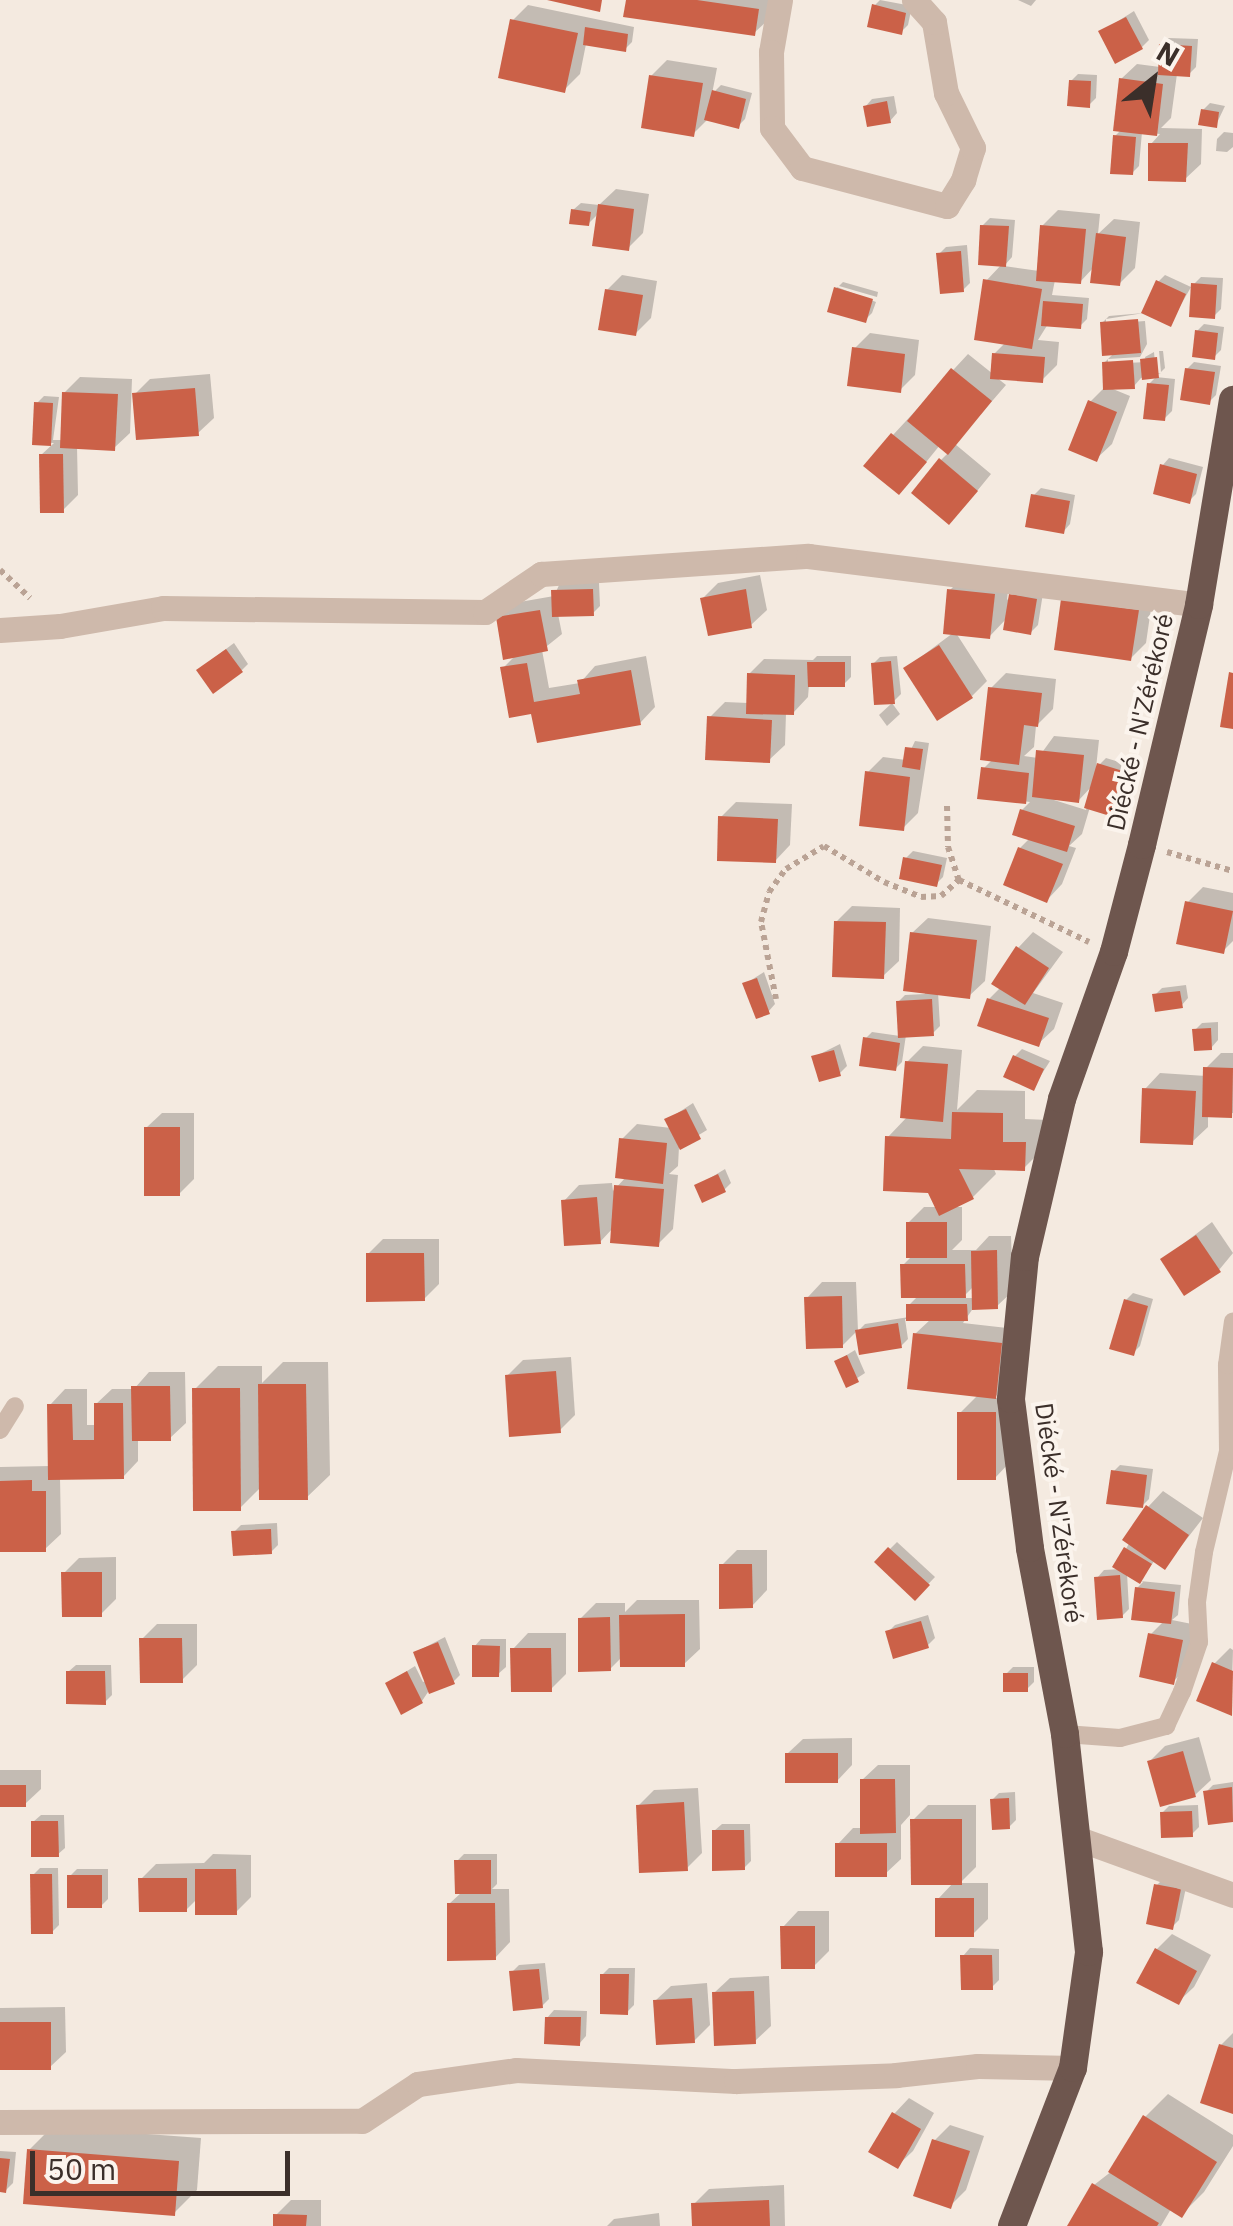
<!DOCTYPE html>
<html>
<head>
<meta charset="utf-8">
<style>
	body { margin:0 }
	#map { position:relative; width:1233px; height:2226px; overflow:hidden; background:#f4eae0; font-family:"IBM Plex Sans",sans-serif }
	div>[style] { position:absolute }
	[style*='--x'] { left:calc(var(--x)*1px); top:calc(var(--y)*1px); width:calc(var(--w)*1px); rotate:calc(var(--a)*1deg) }
	.shadow>* { inset:0; background:#0003 }
	.building>* { inset:0; background:#cb6148 }
	.path>* { height:6px; margin-top:-3px; transform-origin:0; background:repeating-linear-gradient(90deg,#baa395 0 5px,transparent 0 10px) }
	.service>* { height:18px; margin:-9px; padding:0 9px; transform-origin:9px; border-radius:9px; background:#ceb9ab }
	.minor>* { height:25px; margin:-12.5px; padding:0 12.5px; transform-origin:12.5px; border-radius:12.5px; background:#ceb9ab }
	.trunk>* { height:28px; margin:-14px; padding:0 14px; transform-origin:14px; border-radius:14px; background:#6e564e }
	span { translate:-50% -50%; white-space:nowrap; text-align:center; line-height:1.15; -webkit-text-stroke:8px #fbf4ed; paint-order:stroke }
	.street-label { font-size:25px; color:#3b2f2a }
	.north { position:absolute; left:1103px; top:30px; width:100px; height:100px; -webkit-text-stroke:8px #fbf4ed; paint-order:stroke; rotate:30deg; font-size:28px; font-weight:700; line-height:40px; text-align:center; color:#3b2f2a }
	.north::after { content:''; display:block; margin:auto; width:35px; height:45px; background:#3b2f2a; clip-path:polygon(50% 0,100% 100%,50% 72%,0 100%) }
	.scale { position:absolute; left:30px; top:2151px; width:260px; height:45px; box-sizing:border-box; border:5px solid #3b2f2a; border-top:0; padding-left:12px; font-size:30px; line-height:35px; white-space:nowrap; color:#3b2f2a; -webkit-text-stroke:8px #fbf4ed; paint-order:stroke }
</style>
</head>
<body>
<div id="map">
	<div class="shadow">
		<div style="clip-path:polygon(628px 0,772px 0,770px 18px,754px 33px)"></div>
		<div style="clip-path:polygon(880px 0,912px 6px,908px 25px,901px 32px,874px 6px)"></div>
		<div style="clip-path:polygon(1018px 0,1036px 0,1031px 6px)"></div>
		<div style="clip-path:polygon(528px 5px,634px 27px,632px 42px,625px 49px,586px 44px,580px 74px,564px 90px,513px 20px)"></div>
		<div style="clip-path:polygon(1134px 11px,1149px 40px,1142px 47px,1101px 32px)"></div>
		<div style="clip-path:polygon(1168px 38px,1198px 39px,1196px 67px,1189px 74px,1177px 74px,1171px 118px,1161px 128px,1202px 129px,1201px 164px,1185px 179px,1151px 144px,1160px 134px,1142px 132px,1139px 166px,1132px 173px,1115px 136px,1122px 129px,1121px 79px,1137px 64px,1160px 67px,1161px 45px)"></div>
		<div style="clip-path:polygon(667px 60px,717px 68px,712px 94px,721px 85px,752px 93px,745px 119px,738px 126px,709px 118px,693px 134px,651px 76px)"></div>
		<div style="clip-path:polygon(1078px 74px,1097px 75px,1096px 98px,1089px 105px,1071px 81px)"></div>
		<div style="clip-path:polygon(894px 96px,897px 113px,890px 121px,865px 107px,872px 99px)"></div>
		<div style="clip-path:polygon(1210px 103px,1225px 106px,1216px 125px,1203px 110px)"></div>
		<div style="clip-path:polygon(1224px 132px,1233px 133px,1233px 147px,1227px 152px,1216px 151px,1217px 139px)"></div>
		<div style="clip-path:polygon(616px 189px,649px 194px,643px 233px,628px 248px,599px 213px,588px 224px,573px 210px,581px 203px,599px 205px)"></div>
		<div style="clip-path:polygon(1058px 210px,1100px 214px,1098px 234px,1114px 219px,1140px 222px,1135px 268px,1119px 284px,1094px 267px,1080px 282px,1055px 280px,1052px 295px,1089px 298px,1087px 319px,1080px 326px,1048px 324px,1038px 340px,1059px 342px,1057px 365px,1042px 380px,996px 377px,1006px 385px,955px 444px,991px 474px,964px 507px,941px 460px,949px 452px,940px 445px,914px 477px,893px 435px,968px 354px,993px 374px,994px 354px,1005px 343px,986px 281px,1002px 264px,982px 226px,990px 218px,1015px 220px,1012px 257px,1004px 266px,1039px 271px,1042px 226px)"></div>
		<div style="clip-path:polygon(967px 245px,970px 283px,963px 290px,939px 254px,946px 247px)"></div>
		<div style="clip-path:polygon(622px 275px,657px 281px,651px 318px,636px 333px,607px 290px)"></div>
		<div style="clip-path:polygon(1165px 275px,1191px 287px,1170px 324px,1158px 282px)"></div>
		<div style="clip-path:polygon(1201px 277px,1223px 278px,1221px 309px,1214px 316px,1194px 284px)"></div>
		<div style="clip-path:polygon(843px 282px,878px 292px,877px 297px,839px 286px)"></div>
		<div style="clip-path:polygon(837px 287px,876px 302px,872px 313px,865px 320px,830px 310px)"></div>
		<div style="clip-path:polygon(1144px 313px,1106px 319px,1106px 324px,1145px 321px,1147px 344px,1140px 357px,1108px 359px,1108px 364px,1146px 362px,1145px 357px,1154px 352px,1156px 373px,1161px 373px,1141px 378px,1134px 386px,1108px 387px,1130px 396px,1112px 444px,1096px 459px,1090px 402px,1106px 386px,1104px 363px,1114px 353px,1102px 323px,1109px 316px)"></div>
		<div style="clip-path:polygon(1204px 324px,1224px 327px,1221px 350px,1214px 357px,1197px 331px)"></div>
		<div style="clip-path:polygon(870px 333px,919px 340px,915px 375px,900px 390px,855px 348px)"></div>
		<div style="clip-path:polygon(1159px 351px,1163px 351px,1165px 368px,1161px 372px)"></div>
		<div style="clip-path:polygon(1194px 362px,1221px 366px,1216px 395px,1209px 402px,1187px 369px)"></div>
		<div style="clip-path:polygon(210px 374px,214px 418px,198px 433px,135px 394px,150px 379px)"></div>
		<div style="clip-path:polygon(80px 377px,132px 379px,130px 433px,114px 448px,77px 446px,78px 495px,63px 510px,41px 455px,54px 443px,35px 442px,37px 403px,44px 396px,59px 397px,53px 440px,63px 440px,64px 393px)"></div>
		<div style="clip-path:polygon(1156px 377px,1175px 379px,1172px 411px,1164px 419px,1149px 384px)"></div>
		<div style="clip-path:polygon(1169px 458px,1203px 467px,1196px 494px,1189px 501px,1162px 466px)"></div>
		<div style="clip-path:polygon(1041px 488px,1075px 495px,1070px 524px,1063px 532px,1034px 495px)"></div>
		<div style="clip-path:polygon(760px 575px,767px 610px,751px 625px,703px 598px,718px 583px)"></div>
		<div style="clip-path:polygon(965px 575px,1009px 580px,1007px 600px,1019px 588px,1043px 593px,1038px 625px,1031px 632px,1007px 618px,989px 637px,956px 633px,987px 681px,972px 696px,906px 668px,953px 633px,950px 590px)"></div>
		<div style="clip-path:polygon(560px 583px,599px 583px,600px 606px,593px 613px,558px 614px,562px 634px,542px 650px,549px 688px,580px 683px,595px 666px,646px 656px,655px 707px,640px 723px,533px 711px,503px 668px,516px 655px,498px 618px,514px 603px,554px 596px)"></div>
		<div style="clip-path:polygon(1153px 595px,1146px 643px,1130px 659px,1057px 648px)"></div>
		<div style="clip-path:polygon(234px 643px,248px 664px,241px 671px,206px 664px)"></div>
		<div style="clip-path:polygon(817px 656px,851px 656px,851px 677px,844px 684px,809px 685px,808px 697px,793px 713px,786px 713px,785px 745px,769px 760px,710px 717px,725px 702px,748px 703px,749px 674px,764px 659px,813px 660px)"></div>
		<div style="clip-path:polygon(897px 656px,901px 694px,894px 701px,873px 664px,880px 657px)"></div>
		<div style="clip-path:polygon(evenodd,1006px 673px,1056px 679px,1053px 709px,1036px 726px,1034px 747px,1024px 756px,1038px 758px,1054px 736px,1099px 740px,1096px 768px,1106px 758px,1129px 765px,1117px 806px,1110px 813px,1090px 807px,1082px 834px,1069px 846px,1076px 848px,1062px 884px,1047px 900px,1020px 848px,1030px 838px,1022px 810px,1030px 802px,980px 796px,983px 769px,993px 759px,990px 689px,1006px 673px,1093px 785px,1086px 810px,1054px 800px,1079px 800px,1093px 785px)"></div>
		<div style="clip-path:polygon(892px 703px,900px 714px,887px 726px,879px 715px)"></div>
		<div style="clip-path:polygon(915px 741px,929px 743px,918px 813px,903px 828px,868px 772px,883px 757px,906px 760px)"></div>
		<div style="clip-path:polygon(736px 802px,792px 804px,790px 845px,775px 861px,721px 817px)"></div>
		<div style="clip-path:polygon(913px 851px,947px 858px,943px 877px,936px 884px,906px 858px)"></div>
		<div style="clip-path:polygon(1203px 887px,1233px 893px,1233px 941px,1223px 951px,1188px 902px)"></div>
		<div style="clip-path:polygon(852px 906px,900px 908px,899px 961px,883px 976px,836px 922px)"></div>
		<div style="clip-path:polygon(928px 918px,991px 926px,985px 981px,969px 996px,938px 992px,940px 1026px,932px 1034px,906px 1035px,902px 1062px,895px 1069px,865px 1039px,872px 1032px,900px 1036px,898px 1002px,905px 995px,925px 994px,912px 933px)"></div>
		<div style="clip-path:polygon(1033px 932px,1063px 952px,1033px 993px,1063px 1003px,1054px 1029px,1038px 1044px,989px 999px,1001px 987px,1018px 948px)"></div>
		<div style="clip-path:polygon(764px 972px,775px 1004px,768px 1012px,745px 984px)"></div>
		<div style="clip-path:polygon(1186px 985px,1188px 998px,1181px 1006px,1155px 995px,1162px 988px)"></div>
		<div style="clip-path:polygon(1218px 1022px,1218px 1040px,1211px 1048px,1195px 1030px,1202px 1023px)"></div>
		<div style="clip-path:polygon(840px 1044px,847px 1066px,840px 1073px,814px 1057px)"></div>
		<div style="clip-path:polygon(evenodd,923px 1046px,962px 1050px,957px 1110px,977px 1090px,1025px 1091px,1025px 1119px,1048px 1120px,1047px 1145px,1024px 1168px,993px 1167px,996px 1174px,973px 1197px,952px 1207px,962px 1207px,962px 1240px,952px 1250px,976px 1250px,989px 1236px,1011px 1236px,1013px 1291px,997px 1306px,974px 1307px,963px 1323px,1016px 1329px,1010px 1381px,994px 1398px,1010px 1398px,1010px 1462px,995px 1478px,960px 1477px,960px 1413px,978px 1395px,909px 1386px,915px 1334px,931px 1319px,905px 1319px,908px 1339px,901px 1346px,861px 1352px,858px 1330px,842px 1346px,809px 1347px,807px 1298px,822px 1282px,856px 1282px,858px 1331px,865px 1324px,909px 1317px,909px 1305px,918px 1296px,903px 1296px,903px 1265px,912px 1256px,908px 1256px,908px 1223px,924px 1207px,938px 1207px,929px 1190px,886px 1189px,887px 1138px,908px 1116px,903px 1116px,907px 1062px,923px 1046px,974px 1286px,974px 1298px,962px 1298px,974px 1286px)"></div>
		<div style="clip-path:polygon(1022px 1049px,1050px 1061px,1033px 1088px,1015px 1056px)"></div>
		<div style="clip-path:polygon(1221px 1053px,1233px 1053px,1233px 1113px,1208px 1115px,1208px 1127px,1192px 1142px,1145px 1089px,1160px 1073px,1206px 1076px,1206px 1068px)"></div>
		<div style="clip-path:polygon(693px 1103px,707px 1130px,679px 1147px,678px 1166px,669px 1174px,678px 1175px,673px 1229px,658px 1244px,613px 1228px,600px 1242px,564px 1201px,579px 1185px,612px 1183px,613px 1191px,626px 1177px,622px 1139px,637px 1124px,671px 1128px,667px 1120px)"></div>
		<div style="clip-path:polygon(162px 1113px,194px 1113px,194px 1179px,179px 1194px,146px 1128px)"></div>
		<div style="clip-path:polygon(725px 1169px,731px 1183px,724px 1190px,697px 1186px)"></div>
		<div style="clip-path:polygon(1212px 1222px,1233px 1253px,1219px 1270px,1163px 1259px)"></div>
		<div style="clip-path:polygon(383px 1239px,439px 1239px,439px 1284px,424px 1299px,368px 1254px)"></div>
		<div style="clip-path:polygon(1133px 1293px,1153px 1299px,1140px 1346px,1133px 1353px,1126px 1300px)"></div>
		<div style="clip-path:polygon(855px 1350px,865px 1373px,848px 1384px,837px 1361px)"></div>
		<div style="clip-path:polygon(571px 1357px,575px 1415px,560px 1430px,507px 1376px,523px 1360px)"></div>
		<div style="clip-path:polygon(283px 1362px,328px 1362px,330px 1475px,306px 1498px,261px 1487px,240px 1508px,195px 1389px,218px 1366px,262px 1366px,262px 1383px)"></div>
		<div style="clip-path:polygon(149px 1372px,185px 1372px,186px 1423px,170px 1438px,138px 1438px,138px 1461px,123px 1477px,60px 1477px,61px 1534px,45px 1549px,0 1549px,0 1467px,50px 1466px,50px 1405px,65px 1389px,87px 1389px,87px 1425px,96px 1425px,96px 1404px,112px 1389px,134px 1389px)"></div>
		<div style="clip-path:polygon(1120px 1465px,1153px 1469px,1149px 1499px,1142px 1506px,1113px 1472px)"></div>
		<div style="clip-path:polygon(1163px 1491px,1203px 1518px,1165px 1567px,1155px 1560px,1140px 1581px,1181px 1585px,1178px 1615px,1172px 1620px,1197px 1625px,1188px 1666px,1173px 1682px,1151px 1634px,1164px 1621px,1137px 1588px,1143px 1582px,1127px 1573px,1129px 1609px,1122px 1616px,1097px 1578px,1104px 1570px,1121px 1569px,1126px 1549px,1148px 1507px)"></div>
		<div style="clip-path:polygon(277px 1523px,278px 1545px,271px 1552px,234px 1532px,241px 1525px)"></div>
		<div style="clip-path:polygon(897px 1542px,935px 1577px,915px 1598px,877px 1562px)"></div>
		<div style="clip-path:polygon(737px 1550px,767px 1550px,767px 1590px,752px 1606px,722px 1565px)"></div>
		<div style="clip-path:polygon(116px 1557px,116px 1599px,101px 1614px,64px 1573px,79px 1558px)"></div>
		<div style="clip-path:polygon(637px 1600px,699px 1600px,700px 1649px,684px 1664px,623px 1656px,610px 1669px,580px 1619px,596px 1603px,625px 1603px,625px 1612px)"></div>
		<div style="clip-path:polygon(928px 1615px,935px 1638px,928px 1645px,888px 1632px,895px 1625px)"></div>
		<div style="clip-path:polygon(157px 1624px,197px 1624px,197px 1665px,182px 1680px,142px 1639px)"></div>
		<div style="clip-path:polygon(528px 1633px,566px 1633px,566px 1674px,551px 1689px,513px 1649px)"></div>
		<div style="clip-path:polygon(445px 1637px,460px 1675px,453px 1682px,428px 1692px,422px 1701px,388px 1683px,415px 1666px,423px 1682px,426px 1681px,416px 1652px)"></div>
		<div style="clip-path:polygon(481px 1639px,506px 1639px,506px 1667px,498px 1674px,474px 1647px)"></div>
		<div style="clip-path:polygon(1230px 1648px,1233px 1650px,1231px 1713px,1214px 1664px)"></div>
		<div style="clip-path:polygon(76px 1665px,111px 1665px,112px 1695px,105px 1702px,68px 1672px)"></div>
		<div style="clip-path:polygon(1013px 1667px,1034px 1667px,1034px 1682px,1027px 1689px,1006px 1674px)"></div>
		<div style="clip-path:polygon(1199px 1737px,1211px 1780px,1195px 1795px,1149px 1762px,1165px 1746px)"></div>
		<div style="clip-path:polygon(852px 1738px,852px 1765px,837px 1781px,787px 1754px,803px 1739px)"></div>
		<div style="clip-path:polygon(878px 1765px,910px 1765px,910px 1815px,901px 1825px,901px 1859px,885px 1874px,838px 1844px,853px 1828px,862px 1828px,862px 1780px)"></div>
		<div style="clip-path:polygon(0 1770px,41px 1770px,41px 1789px,25px 1804px,0 1804px)"></div>
		<div style="clip-path:polygon(1233px 1782px,1233px 1820px,1210px 1822px,1206px 1792px,1213px 1785px)"></div>
		<div style="clip-path:polygon(698px 1788px,702px 1853px,687px 1868px,638px 1806px,654px 1790px)"></div>
		<div style="clip-path:polygon(1015px 1792px,1016px 1820px,1009px 1827px,992px 1800px,999px 1793px)"></div>
		<div style="clip-path:polygon(928px 1805px,976px 1805px,976px 1867px,960px 1883px,988px 1883px,988px 1919px,972px 1935px,938px 1899px,954px 1882px,913px 1820px)"></div>
		<div style="clip-path:polygon(1198px 1805px,1199px 1827px,1192px 1834px,1162px 1813px,1169px 1806px)"></div>
		<div style="clip-path:polygon(41px 1815px,64px 1815px,65px 1848px,57px 1855px,33px 1822px)"></div>
		<div style="clip-path:polygon(722px 1824px,750px 1824px,751px 1861px,744px 1868px,714px 1831px)"></div>
		<div style="clip-path:polygon(213px 1854px,251px 1855px,251px 1897px,236px 1912px,197px 1899px,186px 1910px,141px 1879px,156px 1864px,204px 1863px)"></div>
		<div style="clip-path:polygon(464px 1854px,497px 1854px,497px 1884px,492px 1889px,509px 1889px,510px 1942px,495px 1958px,449px 1904px,462px 1892px,457px 1861px)"></div>
		<div style="clip-path:polygon(40px 1868px,58px 1868px,59px 1925px,52px 1932px,33px 1875px)"></div>
		<div style="clip-path:polygon(77px 1869px,108px 1869px,108px 1899px,101px 1906px,70px 1876px)"></div>
		<div style="clip-path:polygon(1164px 1878px,1187px 1883px,1179px 1920px,1172px 1927px,1157px 1885px)"></div>
		<div style="clip-path:polygon(798px 1911px,829px 1911px,829px 1951px,814px 1966px,783px 1927px)"></div>
		<div style="clip-path:polygon(1172px 1934px,1211px 1955px,1194px 1987px,1178px 2002px,1157px 1949px)"></div>
		<div style="clip-path:polygon(970px 1948px,999px 1949px,999px 1980px,992px 1987px,963px 1956px)"></div>
		<div style="clip-path:polygon(545px 1963px,549px 1999px,542px 2006px,512px 1972px,519px 1965px)"></div>
		<div style="clip-path:polygon(609px 1968px,635px 1968px,634px 2005px,627px 2012px,602px 1975px)"></div>
		<div style="clip-path:polygon(769px 1976px,771px 2026px,755px 2041px,714px 1993px,730px 1978px)"></div>
		<div style="clip-path:polygon(707px 1983px,710px 2025px,694px 2041px,655px 2001px,671px 1986px)"></div>
		<div style="clip-path:polygon(65px 2007px,66px 2052px,50px 2067px,0 2067px,0 2008px)"></div>
		<div style="clip-path:polygon(554px 2010px,587px 2011px,586px 2036px,579px 2044px,547px 2018px)"></div>
		<div style="clip-path:polygon(1233px 2033px,1233px 2111px,1221px 2045px)"></div>
		<div style="clip-path:polygon(1168px 2094px,1233px 2135px,1233px 2146px,1204px 2192px,1181px 2215px,1171px 2209px,1161px 2226px,1070px 2226px,1094px 2185px,1112px 2171px,1145px 2117px)"></div>
		<div style="clip-path:polygon(909px 2098px,934px 2113px,913px 2151px,897px 2166px,894px 2114px)"></div>
		<div style="clip-path:polygon(950px 2125px,984px 2136px,966px 2190px,950px 2206px,935px 2140px)"></div>
		<div style="clip-path:polygon(52px 2127px,201px 2138px,197px 2190px,174px 2213px,29px 2150px)"></div>
		<div style="clip-path:polygon(0 2151px,16px 2152px,13px 2183px,6px 2190px,0 2189px)"></div>
		<div style="clip-path:polygon(784px 2185px,785px 2226px,695px 2226px,694px 2204px,709px 2189px)"></div>
		<div style="clip-path:polygon(291px 2200px,321px 2200px,321px 2226px,276px 2226px,276px 2215px)"></div>
		<div style="clip-path:polygon(659px 2213px,660px 2226px,607px 2226px,614px 2219px)"></div>
	</div>
	<div class="building">
		<div style="clip-path:polygon(547px 0,602px 0,600px 12px)"></div>
		<div style="clip-path:polygon(626px 0,697px 0,759px 9px,755px 36px,623px 17px)"></div>
		<div style="clip-path:polygon(872px 4px,906px 13px,902px 35px,867px 27px)"></div>
		<div style="clip-path:polygon(1126px 17px,1143px 49px,1115px 64px,1098px 31px)"></div>
		<div style="clip-path:polygon(510px 19px,578px 33px,565px 93px,498px 78px)"></div>
		<div style="clip-path:polygon(585px 27px,628px 34px,626px 52px,583px 45px)"></div>
		<div style="clip-path:polygon(1159px 44px,1192px 46px,1190px 77px,1158px 75px)"></div>
		<div style="clip-path:polygon(649px 75px,703px 83px,694px 137px,641px 128px)"></div>
		<div style="clip-path:polygon(1119px 78px,1163px 84px,1157px 136px,1113px 131px)"></div>
		<div style="clip-path:polygon(1069px 80px,1091px 81px,1090px 108px,1067px 106px)"></div>
		<div style="clip-path:polygon(712px 90px,746px 99px,739px 129px,704px 120px)"></div>
		<div style="clip-path:polygon(887px 101px,891px 123px,867px 127px,863px 106px)"></div>
		<div style="clip-path:polygon(1201px 109px,1219px 112px,1217px 128px,1198px 125px)"></div>
		<div style="clip-path:polygon(1113px 135px,1136px 137px,1133px 175px,1110px 174px)"></div>
		<div style="clip-path:polygon(1148px 143px,1188px 143px,1186px 182px,1148px 181px)"></div>
		<div style="clip-path:polygon(598px 204px,634px 209px,629px 251px,592px 246px)"></div>
		<div style="clip-path:polygon(571px 209px,591px 212px,589px 226px,569px 224px)"></div>
		<div style="clip-path:polygon(980px 225px,1009px 226px,1006px 267px,978px 265px)"></div>
		<div style="clip-path:polygon(1040px 225px,1086px 229px,1081px 284px,1036px 281px)"></div>
		<div style="clip-path:polygon(1096px 233px,1126px 237px,1120px 286px,1090px 283px)"></div>
		<div style="clip-path:polygon(961px 251px,964px 292px,940px 294px,936px 253px)"></div>
		<div style="clip-path:polygon(983px 279px,1042px 289px,1032px 349px,974px 340px)"></div>
		<div style="clip-path:polygon(1156px 280px,1186px 294px,1171px 327px,1141px 313px)"></div>
		<div style="clip-path:polygon(1191px 283px,1217px 285px,1215px 319px,1189px 317px)"></div>
		<div style="clip-path:polygon(834px 287px,873px 299px,866px 323px,827px 312px)"></div>
		<div style="clip-path:polygon(605px 289px,643px 295px,636px 336px,598px 330px)"></div>
		<div style="clip-path:polygon(1043px 301px,1083px 304px,1081px 329px,1041px 326px)"></div>
		<div style="clip-path:polygon(1138px 319px,1141px 353px,1102px 356px,1100px 322px)"></div>
		<div style="clip-path:polygon(1195px 330px,1218px 333px,1215px 360px,1192px 357px)"></div>
		<div style="clip-path:polygon(852px 347px,905px 354px,901px 393px,847px 386px)"></div>
		<div style="clip-path:polygon(992px 353px,1045px 357px,1043px 383px,990px 379px)"></div>
		<div style="clip-path:polygon(1157px 357px,1159px 378px,1142px 380px,1140px 359px)"></div>
		<div style="clip-path:polygon(1133px 360px,1135px 389px,1103px 390px,1102px 362px)"></div>
		<div style="clip-path:polygon(951px 368px,992px 401px,948px 455px,907px 421px)"></div>
		<div style="clip-path:polygon(1185px 368px,1215px 372px,1210px 405px,1180px 400px)"></div>
		<div style="clip-path:polygon(1147px 383px,1169px 385px,1165px 421px,1143px 419px)"></div>
		<div style="clip-path:polygon(195px 388px,199px 436px,136px 440px,132px 393px)"></div>
		<div style="clip-path:polygon(62px 392px,118px 394px,115px 451px,60px 448px)"></div>
		<div style="clip-path:polygon(1088px 400px,1117px 412px,1097px 462px,1068px 450px)"></div>
		<div style="clip-path:polygon(34px 402px,53px 403px,51px 446px,32px 445px)"></div>
		<div style="clip-path:polygon(891px 433px,927px 462px,899px 495px,863px 466px)"></div>
		<div style="clip-path:polygon(39px 454px,63px 454px,64px 513px,40px 513px)"></div>
		<div style="clip-path:polygon(939px 458px,978px 491px,949px 525px,911px 493px)"></div>
		<div style="clip-path:polygon(1160px 464px,1197px 474px,1190px 504px,1153px 494px)"></div>
		<div style="clip-path:polygon(1031px 494px,1070px 501px,1064px 534px,1025px 527px)"></div>
		<div style="clip-path:polygon(593px 589px,594px 616px,552px 617px,551px 590px)"></div>
		<div style="clip-path:polygon(746px 589px,752px 628px,708px 636px,700px 598px)"></div>
		<div style="clip-path:polygon(947px 589px,995px 594px,990px 639px,943px 634px)"></div>
		<div style="clip-path:polygon(1009px 594px,1037px 599px,1031px 635px,1003px 630px)"></div>
		<div style="clip-path:polygon(1061px 599px,1139px 610px,1131px 661px,1054px 650px)"></div>
		<div style="clip-path:polygon(540px 610px,548px 651px,503px 660px,496px 617px)"></div>
		<div style="clip-path:polygon(939px 645px,973px 698px,937px 721px,903px 668px)"></div>
		<div style="clip-path:polygon(226px 649px,243px 672px,213px 694px,196px 670px)"></div>
		<div style="clip-path:polygon(891px 661px,895px 704px,874px 705px,871px 663px)"></div>
		<div style="clip-path:polygon(807px 662px,845px 662px,845px 687px,808px 687px)"></div>
		<div style="clip-path:polygon(527px 663px,534px 702px,580px 694px,577px 680px,631px 670px,641px 725px,537px 743px,531px 714px,509px 718px,500px 667px)"></div>
		<div style="clip-path:polygon(1229px 672px,1233px 673px,1233px 729px,1220px 727px)"></div>
		<div style="clip-path:polygon(747px 673px,795px 675px,794px 715px,746px 714px)"></div>
		<div style="clip-path:polygon(988px 687px,1042px 693px,1038px 727px,1024px 725px,1019px 765px,980px 760px)"></div>
		<div style="clip-path:polygon(707px 716px,772px 720px,770px 763px,705px 760px)"></div>
		<div style="clip-path:polygon(905px 747px,923px 749px,920px 770px,902px 767px)"></div>
		<div style="clip-path:polygon(1036px 750px,1084px 755px,1079px 803px,1032px 797px)"></div>
		<div style="clip-path:polygon(1097px 763px,1123px 771px,1110px 816px,1084px 808px)"></div>
		<div style="clip-path:polygon(981px 767px,1029px 773px,1026px 804px,977px 799px)"></div>
		<div style="clip-path:polygon(865px 771px,910px 777px,904px 831px,859px 826px)"></div>
		<div style="clip-path:polygon(1020px 809px,1075px 826px,1067px 852px,1012px 835px)"></div>
		<div style="clip-path:polygon(718px 816px,778px 819px,776px 863px,717px 861px)"></div>
		<div style="clip-path:polygon(1018px 847px,1063px 864px,1047px 903px,1003px 885px)"></div>
		<div style="clip-path:polygon(903px 857px,942px 865px,937px 887px,899px 879px)"></div>
		<div style="clip-path:polygon(1185px 901px,1233px 911px,1224px 954px,1176px 944px)"></div>
		<div style="clip-path:polygon(834px 921px,886px 922px,884px 979px,832px 977px)"></div>
		<div style="clip-path:polygon(910px 932px,977px 940px,970px 999px,903px 991px)"></div>
		<div style="clip-path:polygon(1016px 946px,1049px 968px,1025px 1005px,991px 984px)"></div>
		<div style="clip-path:polygon(757px 978px,770px 1014px,756px 1019px,742px 983px)"></div>
		<div style="clip-path:polygon(1180px 991px,1183px 1008px,1155px 1012px,1152px 994px)"></div>
		<div style="clip-path:polygon(987px 998px,1049px 1018px,1039px 1047px,977px 1026px)"></div>
		<div style="clip-path:polygon(932px 999px,934px 1036px,898px 1038px,896px 1001px)"></div>
		<div style="clip-path:polygon(1211px 1028px,1212px 1050px,1194px 1051px,1192px 1029px)"></div>
		<div style="clip-path:polygon(863px 1037px,900px 1043px,896px 1071px,859px 1066px)"></div>
		<div style="clip-path:polygon(834px 1050px,841px 1076px,819px 1082px,811px 1056px)"></div>
		<div style="clip-path:polygon(1013px 1055px,1044px 1069px,1034px 1091px,1003px 1077px)"></div>
		<div style="clip-path:polygon(905px 1061px,948px 1064px,943px 1122px,900px 1118px)"></div>
		<div style="clip-path:polygon(1203px 1067px,1233px 1068px,1232px 1118px,1202px 1117px)"></div>
		<div style="clip-path:polygon(1142px 1088px,1196px 1091px,1193px 1145px,1140px 1143px)"></div>
		<div style="clip-path:polygon(686px 1109px,701px 1139px,680px 1150px,664px 1119px)"></div>
		<div style="clip-path:polygon(952px 1112px,1003px 1113px,1003px 1142px,1026px 1142px,1025px 1171px,959px 1169px,974px 1199px,939px 1216px,928px 1193px,883px 1191px,885px 1136px,951px 1139px)"></div>
		<div style="clip-path:polygon(144px 1127px,180px 1127px,180px 1196px,144px 1196px)"></div>
		<div style="clip-path:polygon(619px 1138px,667px 1143px,663px 1184px,615px 1178px)"></div>
		<div style="clip-path:polygon(718px 1174px,726px 1192px,702px 1203px,694px 1185px)"></div>
		<div style="clip-path:polygon(614px 1185px,664px 1189px,659px 1247px,610px 1243px)"></div>
		<div style="clip-path:polygon(597px 1197px,601px 1244px,564px 1246px,561px 1200px)"></div>
		<div style="clip-path:polygon(906px 1222px,947px 1222px,947px 1258px,906px 1258px)"></div>
		<div style="clip-path:polygon(1196px 1235px,1221px 1272px,1184px 1296px,1160px 1259px)"></div>
		<div style="clip-path:polygon(997px 1250px,998px 1309px,972px 1310px,971px 1251px)"></div>
		<div style="clip-path:polygon(366px 1253px,424px 1253px,425px 1301px,366px 1302px)"></div>
		<div style="clip-path:polygon(900px 1264px,965px 1264px,966px 1298px,901px 1298px)"></div>
		<div style="clip-path:polygon(842px 1296px,843px 1348px,806px 1349px,804px 1297px)"></div>
		<div style="clip-path:polygon(1124px 1299px,1148px 1306px,1134px 1356px,1109px 1349px)"></div>
		<div style="clip-path:polygon(906px 1304px,967px 1304px,968px 1321px,906px 1321px)"></div>
		<div style="clip-path:polygon(898px 1323px,902px 1348px,859px 1355px,855px 1330px)"></div>
		<div style="clip-path:polygon(913px 1333px,1002px 1343px,996px 1399px,907px 1389px)"></div>
		<div style="clip-path:polygon(847px 1355px,859px 1382px,846px 1388px,834px 1361px)"></div>
		<div style="clip-path:polygon(556px 1371px,561px 1433px,509px 1437px,505px 1375px)"></div>
		<div style="clip-path:polygon(258px 1384px,306px 1384px,308px 1500px,259px 1500px)"></div>
		<div style="clip-path:polygon(131px 1386px,170px 1386px,171px 1441px,132px 1441px)"></div>
		<div style="clip-path:polygon(192px 1388px,240px 1388px,241px 1511px,193px 1511px)"></div>
		<div style="clip-path:polygon(94px 1403px,123px 1403px,124px 1479px,48px 1480px,47px 1404px,72px 1404px,73px 1440px,94px 1440px)"></div>
		<div style="clip-path:polygon(957px 1412px,996px 1412px,996px 1480px,957px 1480px)"></div>
		<div style="clip-path:polygon(1111px 1470px,1147px 1475px,1143px 1508px,1106px 1504px)"></div>
		<div style="clip-path:polygon(32px 1480px,32px 1491px,46px 1491px,46px 1552px,0 1552px,0 1481px)"></div>
		<div style="clip-path:polygon(1146px 1505px,1189px 1535px,1165px 1570px,1122px 1540px)"></div>
		<div style="clip-path:polygon(271px 1529px,272px 1554px,233px 1556px,231px 1531px)"></div>
		<div style="clip-path:polygon(888px 1547px,930px 1585px,915px 1601px,874px 1562px)"></div>
		<div style="clip-path:polygon(1124px 1547px,1152px 1564px,1140px 1584px,1112px 1567px)"></div>
		<div style="clip-path:polygon(719px 1564px,752px 1564px,753px 1608px,719px 1609px)"></div>
		<div style="clip-path:polygon(61px 1572px,102px 1572px,102px 1617px,62px 1617px)"></div>
		<div style="clip-path:polygon(1120px 1575px,1123px 1618px,1097px 1620px,1094px 1577px)"></div>
		<div style="clip-path:polygon(1135px 1587px,1175px 1592px,1171px 1624px,1131px 1620px)"></div>
		<div style="clip-path:polygon(685px 1614px,685px 1667px,620px 1667px,619px 1615px)"></div>
		<div style="clip-path:polygon(610px 1617px,611px 1671px,578px 1672px,578px 1618px)"></div>
		<div style="clip-path:polygon(921px 1621px,929px 1648px,893px 1659px,885px 1631px)"></div>
		<div style="clip-path:polygon(1148px 1633px,1183px 1640px,1174px 1685px,1139px 1677px)"></div>
		<div style="clip-path:polygon(139px 1638px,182px 1638px,183px 1683px,140px 1683px)"></div>
		<div style="clip-path:polygon(438px 1642px,455px 1684px,429px 1694px,413px 1652px)"></div>
		<div style="clip-path:polygon(472px 1645px,500px 1646px,499px 1677px,472px 1677px)"></div>
		<div style="clip-path:polygon(510px 1648px,551px 1648px,552px 1692px,511px 1692px)"></div>
		<div style="clip-path:polygon(1212px 1662px,1233px 1671px,1232px 1716px,1196px 1701px)"></div>
		<div style="clip-path:polygon(66px 1671px,105px 1671px,106px 1705px,66px 1704px)"></div>
		<div style="clip-path:polygon(407px 1671px,423px 1703px,401px 1715px,385px 1683px)"></div>
		<div style="clip-path:polygon(1003px 1673px,1028px 1673px,1028px 1692px,1003px 1692px)"></div>
		<div style="clip-path:polygon(1183px 1751px,1196px 1797px,1160px 1807px,1147px 1761px)"></div>
		<div style="clip-path:polygon(785px 1753px,838px 1753px,838px 1783px,785px 1783px)"></div>
		<div style="clip-path:polygon(860px 1779px,895px 1779px,896px 1833px,860px 1834px)"></div>
		<div style="clip-path:polygon(0 1785px,26px 1785px,26px 1807px,0 1807px)"></div>
		<div style="clip-path:polygon(1232px 1787px,1233px 1822px,1208px 1825px,1203px 1791px)"></div>
		<div style="clip-path:polygon(1009px 1798px,1010px 1829px,992px 1830px,990px 1799px)"></div>
		<div style="clip-path:polygon(684px 1802px,688px 1871px,639px 1873px,636px 1805px)"></div>
		<div style="clip-path:polygon(1192px 1811px,1193px 1837px,1161px 1838px,1160px 1812px)"></div>
		<div style="clip-path:polygon(910px 1819px,962px 1819px,962px 1885px,911px 1885px)"></div>
		<div style="clip-path:polygon(31px 1821px,58px 1821px,59px 1857px,31px 1857px)"></div>
		<div style="clip-path:polygon(712px 1830px,744px 1830px,745px 1870px,712px 1871px)"></div>
		<div style="clip-path:polygon(835px 1843px,887px 1843px,887px 1877px,835px 1877px)"></div>
		<div style="clip-path:polygon(454px 1860px,491px 1860px,491px 1894px,455px 1894px)"></div>
		<div style="clip-path:polygon(195px 1869px,236px 1869px,237px 1915px,195px 1915px)"></div>
		<div style="clip-path:polygon(30px 1874px,52px 1874px,53px 1934px,31px 1934px)"></div>
		<div style="clip-path:polygon(67px 1875px,102px 1875px,102px 1908px,67px 1908px)"></div>
		<div style="clip-path:polygon(138px 1878px,187px 1878px,187px 1912px,139px 1912px)"></div>
		<div style="clip-path:polygon(1154px 1884px,1181px 1889px,1173px 1930px,1146px 1924px)"></div>
		<div style="clip-path:polygon(935px 1898px,974px 1898px,974px 1937px,935px 1937px)"></div>
		<div style="clip-path:polygon(447px 1903px,495px 1903px,496px 1960px,447px 1961px)"></div>
		<div style="clip-path:polygon(780px 1926px,815px 1926px,815px 1969px,781px 1969px)"></div>
		<div style="clip-path:polygon(1155px 1948px,1197px 1971px,1179px 2005px,1136px 1983px)"></div>
		<div style="clip-path:polygon(960px 1955px,992px 1955px,993px 1990px,961px 1990px)"></div>
		<div style="clip-path:polygon(539px 1969px,543px 2008px,513px 2011px,509px 1971px)"></div>
		<div style="clip-path:polygon(600px 1974px,629px 1974px,628px 2015px,600px 2014px)"></div>
		<div style="clip-path:polygon(754px 1991px,756px 2044px,714px 2046px,712px 1992px)"></div>
		<div style="clip-path:polygon(692px 1998px,695px 2043px,656px 2045px,653px 2000px)"></div>
		<div style="clip-path:polygon(545px 2017px,581px 2017px,580px 2046px,544px 2044px)"></div>
		<div style="clip-path:polygon(0 2022px,51px 2022px,51px 2070px,0 2070px)"></div>
		<div style="clip-path:polygon(1219px 2044px,1233px 2048px,1233px 2114px,1200px 2103px)"></div>
		<div style="clip-path:polygon(892px 2112px,921px 2129px,898px 2169px,868px 2152px)"></div>
		<div style="clip-path:polygon(1143px 2115px,1217px 2162px,1182px 2218px,1108px 2172px)"></div>
		<div style="clip-path:polygon(932px 2139px,970px 2151px,951px 2209px,913px 2196px)"></div>
		<div style="clip-path:polygon(27px 2149px,179px 2161px,175px 2216px,23px 2204px)"></div>
		<div style="clip-path:polygon(0 2158px,10px 2159px,6px 2193px,0 2192px)"></div>
		<div style="clip-path:polygon(1092px 2183px,1159px 2223px,1157px 2226px,1067px 2226px)"></div>
		<div style="clip-path:polygon(769px 2200px,770px 2226px,692px 2226px,691px 2203px)"></div>
		<div style="clip-path:polygon(273px 2214px,307px 2215px,306px 2226px,273px 2226px)"></div>
	</div>
	<div class="path">
		<div style="--x:0;--y:570;--w:41;--a:43"></div>
		<div style="--x:947;--y:806;--w:41;--a:88.6"></div>
		<div style="--x:948;--y:847;--w:35;--a:72"></div>
		<div style="--x:959;--y:880;--w:144;--a:25.5"></div>
		<div style="--x:1167;--y:852;--w:69;--a:16.1"></div>
		<div style="--x:776;--y:999;--w:78;--a:-101"></div>
		<div style="--x:761;--y:922;--w:31;--a:-75"></div>
		<div style="--x:769;--y:892;--w:29;--a:-54"></div>
		<div style="--x:786;--y:869;--w:44;--a:-31.2"></div>
		<div style="--x:824;--y:846;--w:70;--a:31"></div>
		<div style="--x:884;--y:882;--w:40;--a:22"></div>
		<div style="--x:921;--y:897;--w:20;--a:-3"></div>
		<div style="--x:941;--y:896;--w:24;--a:-42"></div>
	</div>
	<div class="service">
		<div style="--x:0;--y:1430;--w:28;--a:-58"></div>
		<div style="--x:1065;--y:1734;--w:55;--a:4.2"></div>
		<div style="--x:1120;--y:1738;--w:48;--a:-14.6"></div>
		<div style="--x:1166;--y:1726;--w:38;--a:-65"></div>
		<div style="--x:1182;--y:1692;--w:53;--a:-71.2"></div>
		<div style="--x:1199;--y:1642;--w:40;--a:-92.9"></div>
		<div style="--x:1197;--y:1602;--w:50;--a:-82"></div>
		<div style="--x:1204;--y:1552;--w:104;--a:-76.6"></div>
		<div style="--x:1228;--y:1451;--w:86;--a:-90.7"></div>
		<div style="--x:1227;--y:1365;--w:44;--a:-82.2"></div>
	</div>
	<div class="minor">
		<div style="--x:780;--y:0;--w:53;--a:99.8"></div>
		<div style="--x:771;--y:52;--w:76;--a:89.2"></div>
		<div style="--x:772;--y:128;--w:50;--a:53.1"></div>
		<div style="--x:802;--y:168;--w:150;--a:14.7"></div>
		<div style="--x:947;--y:206;--w:31;--a:-58"></div>
		<div style="--x:963;--y:180;--w:34;--a:-73"></div>
		<div style="--x:973;--y:148;--w:61;--a:-116.1"></div>
		<div style="--x:946;--y:93;--w:72;--a:-99.6"></div>
		<div style="--x:934;--y:22;--w:30;--a:-132"></div>
		<div style="--x:0;--y:630;--w:60;--a:-3.8"></div>
		<div style="--x:60;--y:626;--w:105;--a:-9.9"></div>
		<div style="--x:163;--y:608;--w:322;--a:0.7"></div>
		<div style="--x:485;--y:612;--w:68;--a:-34.2"></div>
		<div style="--x:541;--y:574;--w:268;--a:-3.9"></div>
		<div style="--x:808;--y:556;--w:394;--a:7.1"></div>
		<div style="--x:1079;--y:1839;--w:164;--a:20"></div>
		<div style="--x:0;--y:2122;--w:362;--a:-0.2"></div>
		<div style="--x:362;--y:2121;--w:67;--a:-33.5"></div>
		<div style="--x:418;--y:2084;--w:99;--a:-8.1"></div>
		<div style="--x:516;--y:2070;--w:220;--a:2.9"></div>
		<div style="--x:736;--y:2081;--w:160;--a:-2.1"></div>
		<div style="--x:896;--y:2075;--w:82;--a:-6.3"></div>
		<div style="--x:978;--y:2066;--w:95;--a:1.2"></div>
	</div>
	<div class="trunk">
		<div style="--x:1012;--y:2226;--w:169;--a:-68.9"></div>
		<div style="--x:1073;--y:2068;--w:117;--a:-82.1"></div>
		<div style="--x:1089;--y:1952;--w:219;--a:-96.3"></div>
		<div style="--x:1065;--y:1734;--w:189;--a:-100.7"></div>
		<div style="--x:1030;--y:1548;--w:150;--a:-97.3"></div>
		<div style="--x:1011;--y:1399;--w:143;--a:-84.4"></div>
		<div style="--x:1025;--y:1257;--w:162;--a:-76.8"></div>
		<div style="--x:1062;--y:1099;--w:156;--a:-70.5"></div>
		<div style="--x:1114;--y:952;--w:111;--a:-75.3"></div>
		<div style="--x:1142;--y:845;--w:247;--a:-76.6"></div>
		<div style="--x:1199;--y:605;--w:208;--a:-80.6"></div>
	</div>
	<div class="street-label">
		<span style="left:1140px;top:722px;rotate:-77deg">Diécké - N'Zérékoré</span>
		<span style="left:1059px;top:1513px;rotate:82deg">Diécké - N'Zérékoré</span>
	</div>
	<div class="north">N</div>
	<div class="scale">50 m</div>
</div>
</body>
</html>
